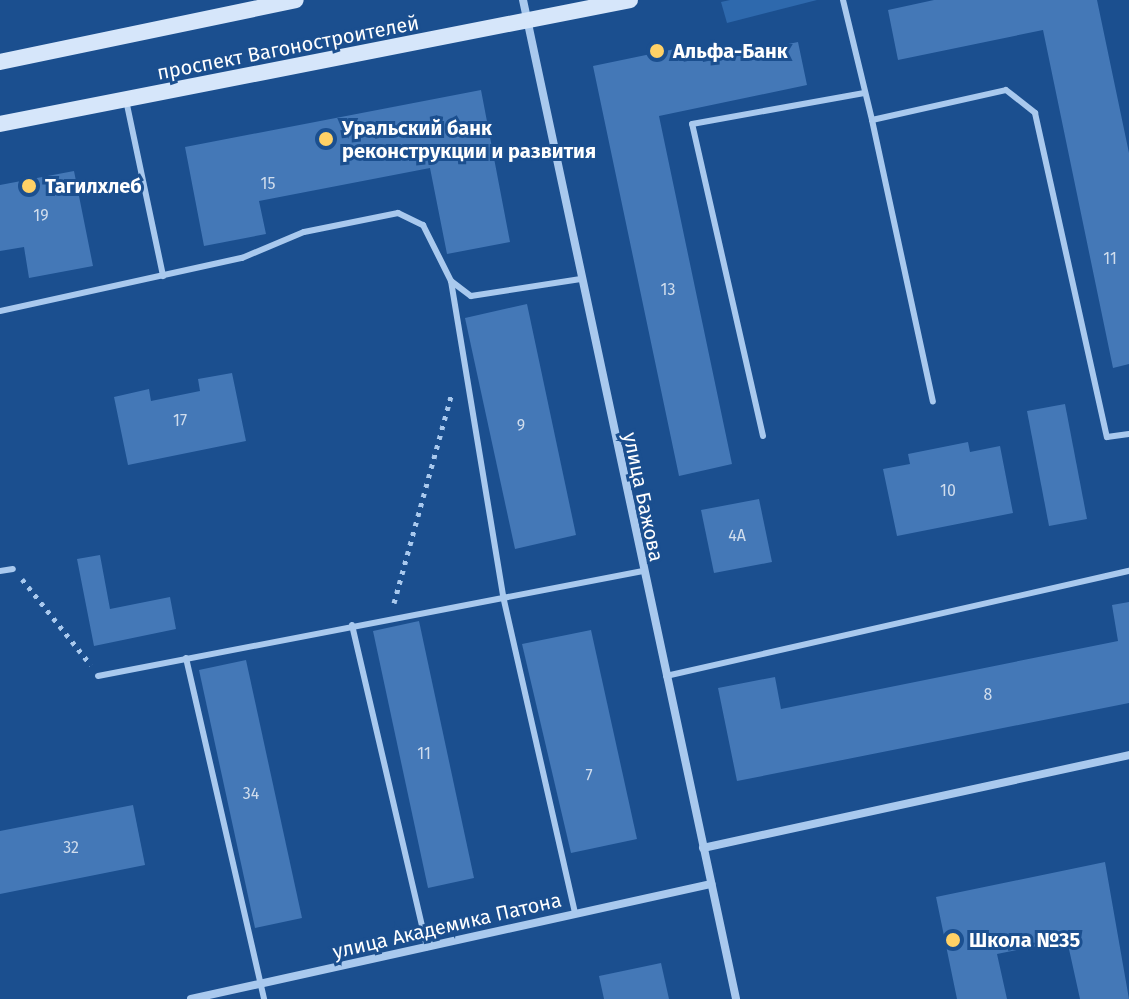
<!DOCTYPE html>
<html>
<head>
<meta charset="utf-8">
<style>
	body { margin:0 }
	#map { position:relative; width:1129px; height:999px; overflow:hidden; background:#1b4f8f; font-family:"Fira Sans",sans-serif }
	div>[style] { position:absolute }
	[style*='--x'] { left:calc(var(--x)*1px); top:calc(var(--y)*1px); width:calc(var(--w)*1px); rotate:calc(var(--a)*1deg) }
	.green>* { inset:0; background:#2e69ad }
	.building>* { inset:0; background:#4478b7 }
	.path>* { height:5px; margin-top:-2.5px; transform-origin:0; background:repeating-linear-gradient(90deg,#a9c9ee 0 4px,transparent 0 10px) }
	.lane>* { height:6px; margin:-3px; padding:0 3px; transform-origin:3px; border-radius:3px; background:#a9c9ee }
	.street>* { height:8px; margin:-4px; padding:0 4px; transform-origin:4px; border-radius:4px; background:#a9c9ee }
	.secondary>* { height:16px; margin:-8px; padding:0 8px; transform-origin:8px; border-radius:8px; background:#d6e6fa }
	.dots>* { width:22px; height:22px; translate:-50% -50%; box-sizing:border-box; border:4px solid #1b4f8f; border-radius:50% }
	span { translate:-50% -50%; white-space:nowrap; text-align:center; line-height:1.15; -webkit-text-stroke:6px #1b4f8f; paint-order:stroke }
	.number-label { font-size:16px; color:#d0dded }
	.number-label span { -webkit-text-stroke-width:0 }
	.street-label { font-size:20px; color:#fff }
	.poi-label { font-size:20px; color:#fff; font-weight:700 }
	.left { translate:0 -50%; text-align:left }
</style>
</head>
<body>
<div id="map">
	<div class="green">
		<div style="clip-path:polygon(730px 0,817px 0,727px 23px,721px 2px)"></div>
	</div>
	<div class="building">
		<div style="clip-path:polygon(934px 0,1097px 0,1129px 153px,1129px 364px,1113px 368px,1043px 30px,898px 60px,888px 10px)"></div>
		<div style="clip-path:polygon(798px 42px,807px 85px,659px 116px,732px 464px,679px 476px,593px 66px,699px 44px,703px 62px)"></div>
		<div style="clip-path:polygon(481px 90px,510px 242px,447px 254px,430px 168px,259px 201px,266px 234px,204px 246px,185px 147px)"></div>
		<div style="clip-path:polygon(74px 171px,93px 266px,29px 278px,24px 247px,0 251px,0 185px)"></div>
		<div style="clip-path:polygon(527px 304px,576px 535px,515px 549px,465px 318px)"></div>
		<div style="clip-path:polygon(232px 373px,246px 441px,128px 465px,114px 397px,149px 389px,151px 401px,200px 391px,198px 379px)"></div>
		<div style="clip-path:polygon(1065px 404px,1087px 519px,1049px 526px,1027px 411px)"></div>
		<div style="clip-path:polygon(968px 442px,970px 452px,1000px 446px,1013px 513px,897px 536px,883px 469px,910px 464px,908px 454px)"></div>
		<div style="clip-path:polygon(759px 499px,772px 562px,714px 573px,701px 510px)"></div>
		<div style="clip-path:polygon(100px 555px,110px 609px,170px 597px,176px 629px,94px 646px,77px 559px)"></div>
		<div style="clip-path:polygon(1129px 602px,1129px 703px,737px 781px,718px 688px,775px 677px,781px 709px,1118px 641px,1112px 605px)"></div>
		<div style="clip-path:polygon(419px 621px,474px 878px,428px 888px,373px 631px)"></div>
		<div style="clip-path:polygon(591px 630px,637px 839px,571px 853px,522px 644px)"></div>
		<div style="clip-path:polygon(246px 660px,302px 918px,255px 928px,199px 670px)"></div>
		<div style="clip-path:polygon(133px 805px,145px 865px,0 894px,0 831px)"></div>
		<div style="clip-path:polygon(1105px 862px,1129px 999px,1080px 999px,1067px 940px,997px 954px,1007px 999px,957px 999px,936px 897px)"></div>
		<div style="clip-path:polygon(661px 963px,669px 999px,604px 999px,599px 976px)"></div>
	</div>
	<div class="path">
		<div style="--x:22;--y:579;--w:110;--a:51.3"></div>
		<div style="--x:394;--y:603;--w:219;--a:-74.6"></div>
	</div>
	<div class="lane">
		<div style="--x:843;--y:0;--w:123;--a:76.4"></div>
		<div style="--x:872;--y:120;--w:137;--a:-12.6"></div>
		<div style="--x:1006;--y:90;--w:37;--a:38"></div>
		<div style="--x:1035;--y:113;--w:332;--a:77.5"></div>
		<div style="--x:1107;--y:437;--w:22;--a:-8"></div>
		<div style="--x:126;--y:100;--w:180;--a:78.1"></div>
		<div style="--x:872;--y:120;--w:288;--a:77.8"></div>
		<div style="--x:451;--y:281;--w:319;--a:80.6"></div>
		<div style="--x:503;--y:596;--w:326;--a:77.2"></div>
		<div style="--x:0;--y:311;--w:248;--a:-12.4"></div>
		<div style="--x:242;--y:258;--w:67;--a:-22.8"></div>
		<div style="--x:304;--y:232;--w:96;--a:-11.4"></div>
		<div style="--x:398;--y:213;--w:28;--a:26"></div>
		<div style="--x:423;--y:225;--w:63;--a:63.4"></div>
		<div style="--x:451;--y:281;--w:25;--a:37"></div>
		<div style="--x:471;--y:296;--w:111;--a:-8.8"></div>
		<div style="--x:763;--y:436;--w:320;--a:-102.8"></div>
		<div style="--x:692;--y:124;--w:175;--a:-10.2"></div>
		<div style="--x:0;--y:571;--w:13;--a:-9"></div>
		<div style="--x:352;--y:625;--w:331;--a:76.9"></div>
		<div style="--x:186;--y:658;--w:350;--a:77.1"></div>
		<div style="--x:98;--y:676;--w:555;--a:-10.91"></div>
		<div style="--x:666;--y:676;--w:475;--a:-12.8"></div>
	</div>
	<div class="street">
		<div style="--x:523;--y:0;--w:1021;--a:77.96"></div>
		<div style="--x:703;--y:848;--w:436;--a:-12.3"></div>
		<div style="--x:191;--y:999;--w:533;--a:-12.47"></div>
	</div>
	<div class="secondary">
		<div style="--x:0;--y:62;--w:302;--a:-11.8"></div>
		<div style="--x:0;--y:124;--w:642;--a:-11.13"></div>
	</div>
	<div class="dots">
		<div style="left:657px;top:51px;background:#ffd166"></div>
		<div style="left:326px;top:139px;background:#ffd166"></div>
		<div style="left:29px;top:186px;background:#ffd166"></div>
		<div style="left:953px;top:940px;background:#ffd166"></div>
	</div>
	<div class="number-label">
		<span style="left:268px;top:184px">15</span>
		<span style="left:41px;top:216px">19</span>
		<span style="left:1110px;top:259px">11</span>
		<span style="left:668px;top:290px">13</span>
		<span style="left:180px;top:421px">17</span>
		<span style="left:521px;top:426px">9</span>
		<span style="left:948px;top:491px">10</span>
		<span style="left:737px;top:536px">4А</span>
		<span style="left:988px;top:695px">8</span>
		<span style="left:424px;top:754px">11</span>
		<span style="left:589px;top:776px">7</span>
		<span style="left:251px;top:794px">34</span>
		<span style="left:71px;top:848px">32</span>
	</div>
	<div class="street-label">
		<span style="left:288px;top:48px;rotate:-11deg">проспект Вагоностроителей</span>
		<span style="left:643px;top:497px;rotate:78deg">улица Бажова</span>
		<span style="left:447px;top:926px;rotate:-13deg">улица Академика Патона</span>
	</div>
	<div class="poi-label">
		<span class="left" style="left:673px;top:51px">Альфа-Банк</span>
		<span class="left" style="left:342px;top:140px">Уральский банк<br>реконструкции и развития</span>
		<span class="left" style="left:45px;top:186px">Тагилхлеб</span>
		<span class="left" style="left:969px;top:940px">Школа №35</span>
	</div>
</div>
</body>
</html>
